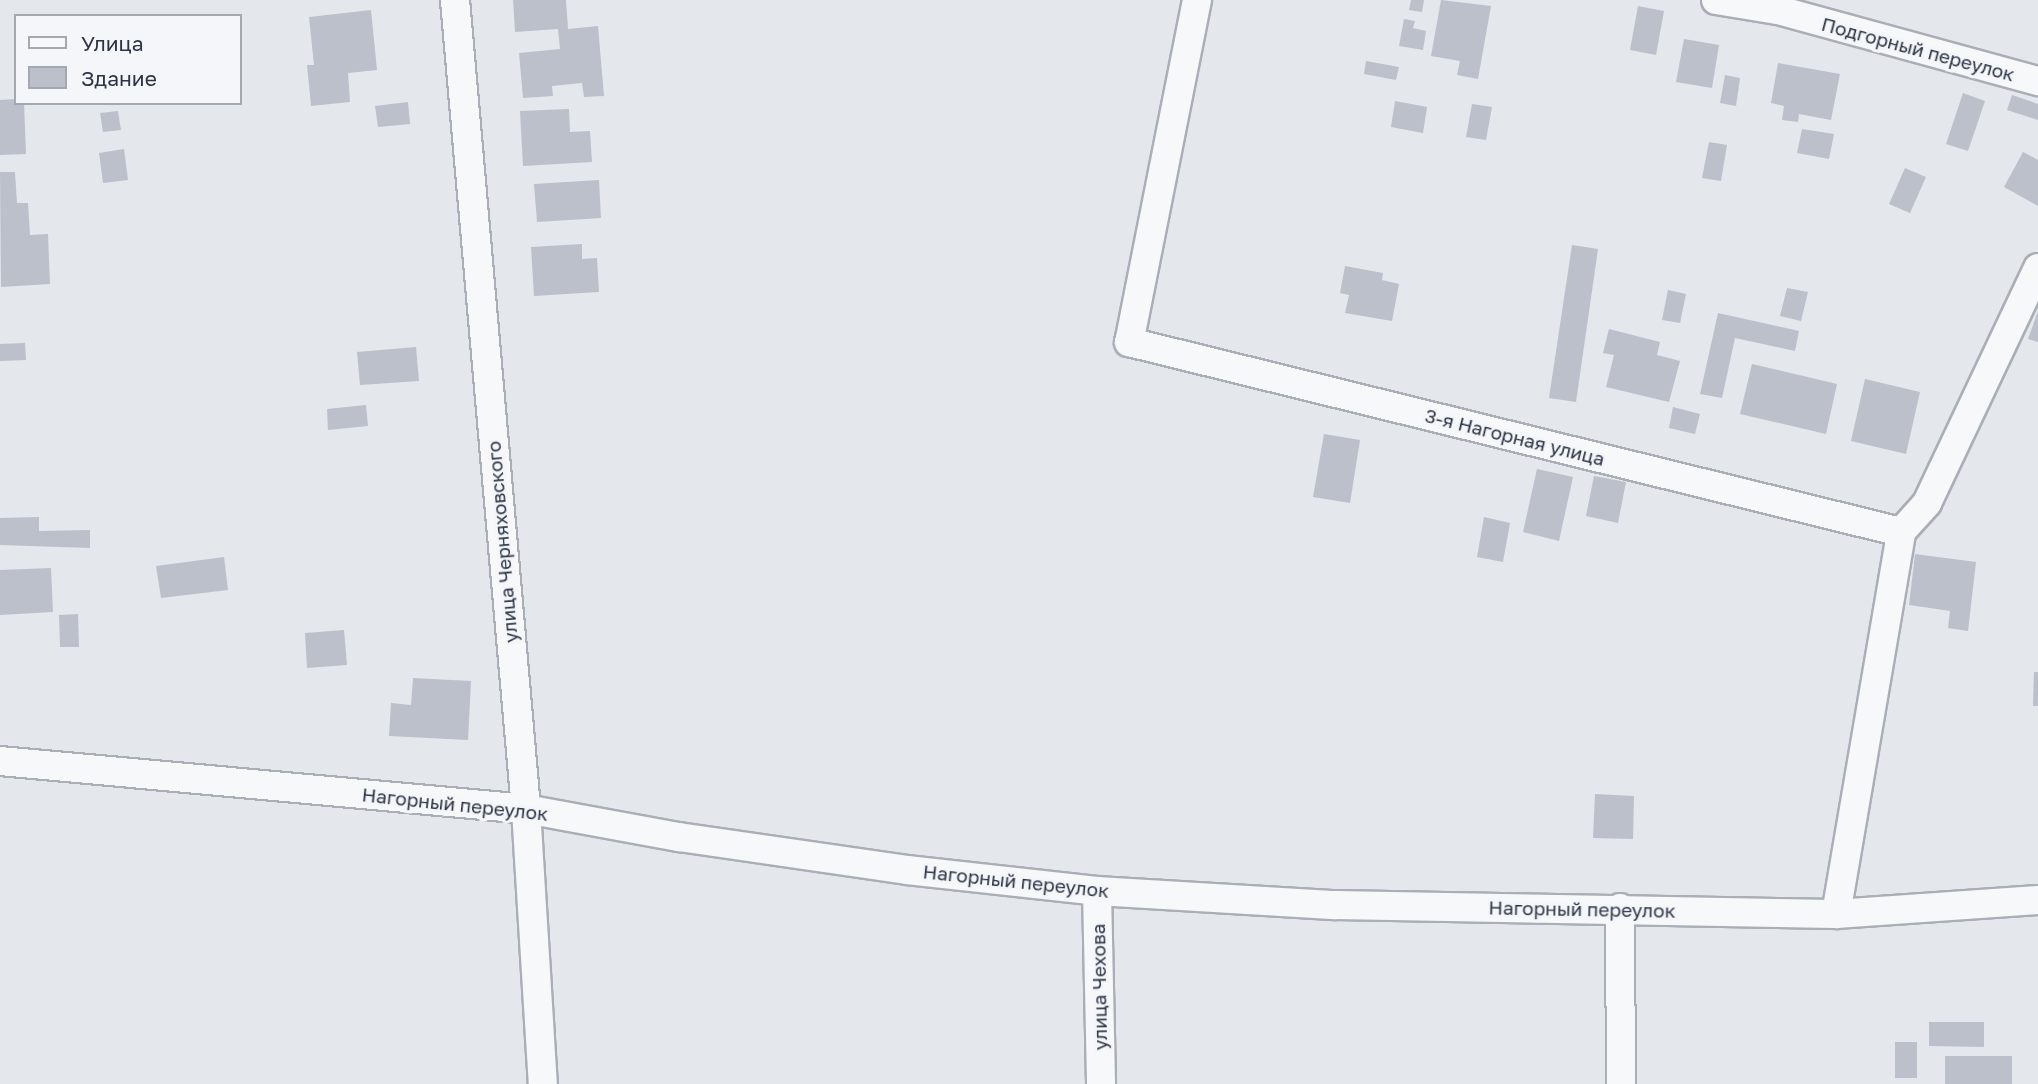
<!DOCTYPE html>
<html>
<head>
<meta charset="utf-8">
<style>
	body { margin:0 }
	#map { position:relative; width:2038px; height:1084px; overflow:hidden; background:#e4e7ec; font-family:"Golos Text",sans-serif }
	div>[style] { position:absolute }
	[style*='--x'] { left:calc(var(--x)*1px); top:calc(var(--y)*1px); width:calc(var(--w)*1px); rotate:calc(var(--a)*1deg) }
	.building>* { inset:0; background:#bbc0ca }
	.roads { filter:drop-shadow(2px 0 #a9aeb7) drop-shadow(-2px 0 #a9aeb7) drop-shadow(0 2px #a9aeb7) drop-shadow(0 -2px #a9aeb7) }
	.minor>* { height:28px; margin:-14px; padding:0 14px; transform-origin:14px; border-radius:14px; background:#f7f8fa }
	span { translate:-50% -50%; white-space:nowrap; text-align:center; line-height:1.15; -webkit-text-stroke:6px #f4f6f9; paint-order:stroke }
	.street-label { font-size:19px; color:#2b3445 }
	.legend { position:absolute; left:14px; top:14px; width:228px; height:91px; box-sizing:border-box; background:#f4f6f9; border:2px solid #a4a8b1; margin:0; padding:9px 12px; list-style:none; font-size:21px; color:#2b3445 }
	.legend li { display:flex; align-items:center; gap:14px; height:35px }
	.legend b { width:35px; border:2px solid #a4a8b1 }
</style>
</head>
<body>
<div id="map">
	<div class="building">
		<div style="clip-path:polygon(513px 0,566px 0,568px 29px,598px 26px,604px 96px,584px 97px,582px 83px,552px 86px,553px 96px,523px 98px,519px 53px,560px 49px,558px 29px,515px 32px)"></div>
		<div style="clip-path:polygon(1411px 0,1424px 0,1422px 12px,1409px 10px)"></div>
		<div style="clip-path:polygon(1441px 0,1491px 6px,1478px 79px,1457px 75px,1460px 61px,1431px 56px)"></div>
		<div style="clip-path:polygon(1638px 6px,1664px 11px,1656px 55px,1630px 50px)"></div>
		<div style="clip-path:polygon(371px 10px,377px 70px,348px 73px,350px 102px,311px 106px,307px 65px,314px 65px,309px 17px)"></div>
		<div style="clip-path:polygon(1404px 19px,1415px 21px,1413px 28px,1426px 31px,1423px 50px,1399px 46px)"></div>
		<div style="clip-path:polygon(1684px 39px,1719px 45px,1712px 88px,1676px 82px)"></div>
		<div style="clip-path:polygon(1366px 61px,1399px 67px,1396px 80px,1364px 74px)"></div>
		<div style="clip-path:polygon(1778px 63px,1840px 74px,1831px 120px,1799px 114px,1798px 122px,1782px 120px,1784px 106px,1771px 103px)"></div>
		<div style="clip-path:polygon(1725px 75px,1740px 78px,1736px 106px,1720px 103px)"></div>
		<div style="clip-path:polygon(1963px 93px,1985px 101px,1968px 151px,1946px 144px)"></div>
		<div style="clip-path:polygon(2012px 95px,2038px 104px,2038px 120px,2007px 110px)"></div>
		<div style="clip-path:polygon(16px 99px,24px 103px,26px 154px,0 155px,0 100px)"></div>
		<div style="clip-path:polygon(1395px 101px,1427px 107px,1423px 133px,1391px 127px)"></div>
		<div style="clip-path:polygon(408px 102px,410px 124px,378px 127px,375px 106px)"></div>
		<div style="clip-path:polygon(1472px 104px,1492px 107px,1486px 140px,1466px 137px)"></div>
		<div style="clip-path:polygon(569px 109px,570px 132px,590px 131px,592px 162px,523px 166px,520px 111px)"></div>
		<div style="clip-path:polygon(118px 111px,121px 130px,103px 132px,100px 113px)"></div>
		<div style="clip-path:polygon(1802px 129px,1834px 134px,1829px 159px,1797px 153px)"></div>
		<div style="clip-path:polygon(1709px 142px,1727px 145px,1721px 181px,1702px 178px)"></div>
		<div style="clip-path:polygon(124px 149px,128px 180px,103px 183px,99px 153px)"></div>
		<div style="clip-path:polygon(2023px 152px,2038px 160px,2038px 206px,2004px 187px)"></div>
		<div style="clip-path:polygon(1905px 168px,1926px 177px,1910px 213px,1889px 204px)"></div>
		<div style="clip-path:polygon(0 172px,15px 172px,17px 203px,28px 203px,30px 235px,48px 234px,50px 284px,1px 287px)"></div>
		<div style="clip-path:polygon(599px 180px,601px 218px,537px 222px,534px 184px)"></div>
		<div style="clip-path:polygon(582px 244px,582px 259px,597px 258px,599px 292px,534px 296px,531px 247px)"></div>
		<div style="clip-path:polygon(1572px 245px,1598px 249px,1576px 402px,1549px 398px)"></div>
		<div style="clip-path:polygon(1345px 266px,1383px 273px,1382px 280px,1399px 284px,1392px 321px,1345px 313px,1349px 295px,1340px 293px)"></div>
		<div style="clip-path:polygon(1787px 288px,1808px 292px,1801px 321px,1780px 316px)"></div>
		<div style="clip-path:polygon(1668px 290px,1686px 294px,1680px 323px,1662px 320px)"></div>
		<div style="clip-path:polygon(2038px 311px,2038px 342px,2028px 339px)"></div>
		<div style="clip-path:polygon(1718px 313px,1799px 331px,1795px 351px,1735px 338px,1722px 398px,1700px 394px)"></div>
		<div style="clip-path:polygon(1609px 329px,1660px 342px,1657px 355px,1680px 361px,1669px 402px,1606px 387px,1614px 355px,1603px 353px)"></div>
		<div style="clip-path:polygon(25px 343px,26px 360px,0 361px,0 344px)"></div>
		<div style="clip-path:polygon(416px 347px,419px 381px,360px 385px,357px 352px)"></div>
		<div style="clip-path:polygon(1752px 364px,1837px 384px,1826px 434px,1740px 414px)"></div>
		<div style="clip-path:polygon(1865px 379px,1920px 392px,1906px 454px,1851px 441px)"></div>
		<div style="clip-path:polygon(366px 405px,368px 426px,328px 430px,327px 409px)"></div>
		<div style="clip-path:polygon(1673px 407px,1700px 414px,1695px 434px,1669px 428px)"></div>
		<div style="clip-path:polygon(1324px 434px,1360px 440px,1350px 503px,1313px 497px)"></div>
		<div style="clip-path:polygon(1537px 469px,1573px 477px,1559px 541px,1523px 532px)"></div>
		<div style="clip-path:polygon(1594px 476px,1626px 482px,1618px 523px,1586px 516px)"></div>
		<div style="clip-path:polygon(39px 517px,39px 531px,90px 530px,90px 548px,0 545px,0 518px)"></div>
		<div style="clip-path:polygon(1484px 517px,1510px 523px,1503px 562px,1477px 557px)"></div>
		<div style="clip-path:polygon(1915px 554px,1976px 562px,1968px 631px,1948px 628px,1950px 611px,1909px 605px)"></div>
		<div style="clip-path:polygon(224px 557px,228px 590px,161px 598px,156px 566px)"></div>
		<div style="clip-path:polygon(51px 568px,53px 612px,0 615px,0 570px)"></div>
		<div style="clip-path:polygon(78px 614px,79px 647px,60px 647px,59px 615px)"></div>
		<div style="clip-path:polygon(344px 630px,347px 665px,307px 668px,305px 633px)"></div>
		<div style="clip-path:polygon(2034px 672px,2038px 672px,2038px 706px,2033px 706px)"></div>
		<div style="clip-path:polygon(413px 678px,471px 681px,468px 740px,389px 736px,391px 703px,411px 705px)"></div>
		<div style="clip-path:polygon(1595px 794px,1634px 796px,1633px 839px,1593px 838px)"></div>
		<div style="clip-path:polygon(1929px 1022px,1984px 1022px,1984px 1047px,1929px 1046px)"></div>
		<div style="clip-path:polygon(1895px 1042px,1917px 1042px,1917px 1078px,1895px 1078px)"></div>
		<div style="clip-path:polygon(1945px 1056px,2012px 1056px,2012px 1084px,1945px 1084px)"></div>
	</div>
	<div class="roads">
		<div class="minor">
			<div style="--x:455;--y:0;--w:812;--a:84.98"></div>
			<div style="--x:526;--y:809;--w:276;--a:86.5"></div>
			<div style="--x:1197;--y:0;--w:349;--a:101.2"></div>
			<div style="--x:1129;--y:342;--w:795;--a:13.83"></div>
			<div style="--x:1716;--y:0;--w:63;--a:9.2"></div>
			<div style="--x:1778;--y:10;--w:270;--a:15.3"></div>
			<div style="--x:0;--y:761;--w:528;--a:5.21"></div>
			<div style="--x:526;--y:809;--w:156;--a:10.4"></div>
			<div style="--x:679;--y:837;--w:230;--a:8.2"></div>
			<div style="--x:907;--y:870;--w:191;--a:6.3"></div>
			<div style="--x:1097;--y:891;--w:239;--a:3.4"></div>
			<div style="--x:1336;--y:905;--w:500;--a:1.03"></div>
			<div style="--x:1836;--y:914;--w:202;--a:-4"></div>
			<div style="--x:1097;--y:891;--w:193;--a:88.8"></div>
			<div style="--x:1620;--y:908;--w:176;--a:89.7"></div>
			<div style="--x:1836;--y:914;--w:387;--a:-80.3"></div>
			<div style="--x:1901;--y:532;--w:39;--a:-48"></div>
			<div style="--x:1927;--y:503;--w:260;--a:-64.7"></div>
		</div>
	</div>
	<div class="street-label">
		<span style="left:1918px;top:49px;rotate:15deg">Подгорный переулок</span>
		<span style="left:1515px;top:437px;rotate:14deg">3-я Нагорная улица</span>
		<span style="left:502px;top:542px;rotate:-95deg">улица Черняховского</span>
		<span style="left:455px;top:804px;rotate:6deg">Нагорный переулок</span>
		<span style="left:1016px;top:881px;rotate:6deg">Нагорный переулок</span>
		<span style="left:1582px;top:909px;rotate:1deg">Нагорный переулок</span>
		<span style="left:1099px;top:987px;rotate:-91deg">улица Чехова</span>
	</div>
	<ul class="legend">
	<li><b style="height:9px;background:#f7f8fa"></b>Улица</li>
	<li><b style="height:19px;background:#bbc0ca"></b>Здание</li>
	</ul>
</div>
</body>
</html>
